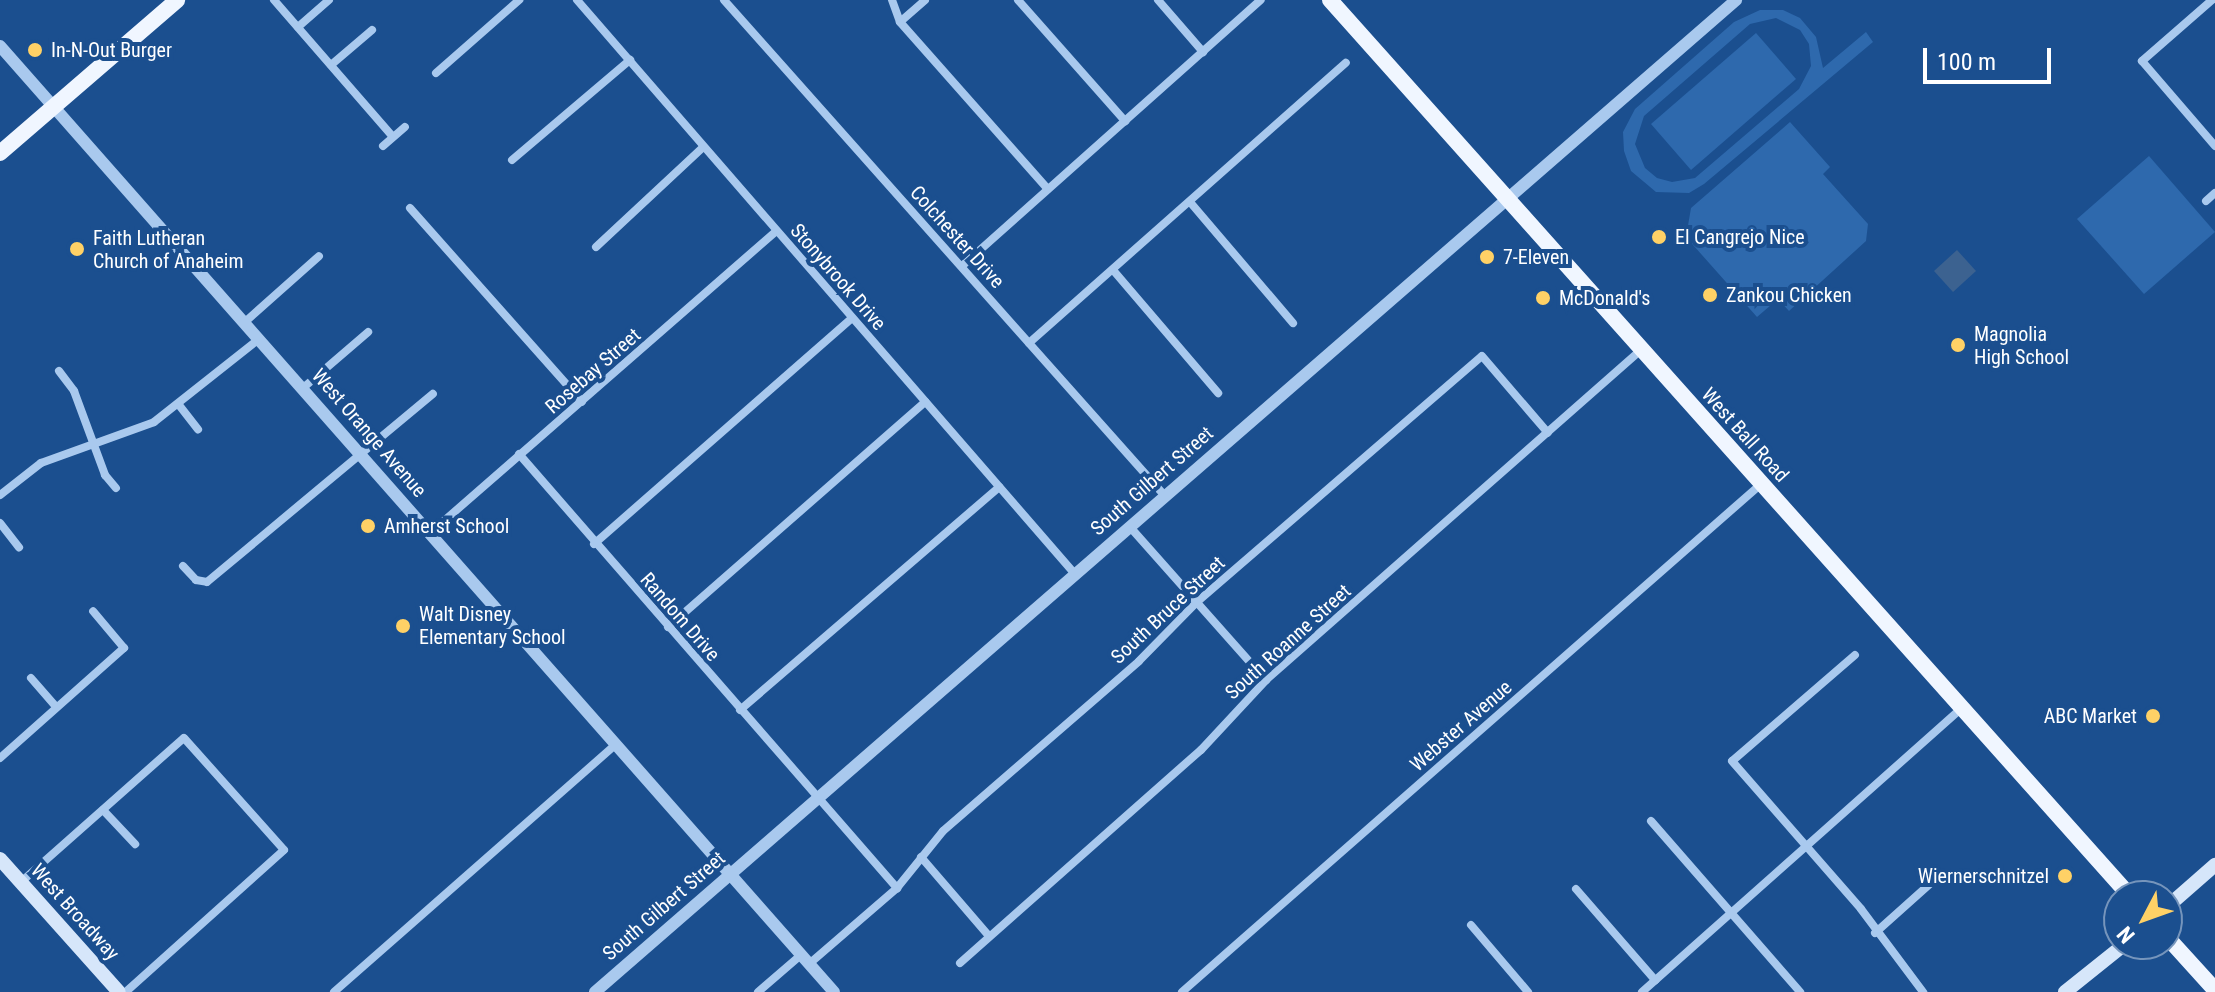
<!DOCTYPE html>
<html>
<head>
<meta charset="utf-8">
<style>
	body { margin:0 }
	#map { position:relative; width:2215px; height:992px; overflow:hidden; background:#1b4f8f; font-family:"Roboto Condensed",sans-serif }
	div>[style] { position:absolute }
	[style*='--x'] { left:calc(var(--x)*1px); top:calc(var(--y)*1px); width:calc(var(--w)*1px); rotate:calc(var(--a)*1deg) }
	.green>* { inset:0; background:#2e69ad }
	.water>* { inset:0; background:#3c6290 }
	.minor>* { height:8px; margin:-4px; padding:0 4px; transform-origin:4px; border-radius:4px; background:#a9c9ee }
	.tertiary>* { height:12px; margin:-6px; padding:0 6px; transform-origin:6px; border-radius:6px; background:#a9c9ee }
	.secondary>* { height:14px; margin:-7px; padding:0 7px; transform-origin:7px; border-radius:7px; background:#d6e6fa }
	.primary>* { height:16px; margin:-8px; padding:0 8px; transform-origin:8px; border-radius:8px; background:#f0f6ff }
	.dots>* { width:22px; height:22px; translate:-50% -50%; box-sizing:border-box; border:4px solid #1b4f8f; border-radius:50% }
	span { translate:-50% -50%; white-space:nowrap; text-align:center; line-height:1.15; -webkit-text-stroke:8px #1b4f8f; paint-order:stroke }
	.poi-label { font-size:20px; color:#fff }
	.left { translate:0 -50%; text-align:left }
	.right { translate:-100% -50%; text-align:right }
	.street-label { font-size:20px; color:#fff }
	.north { position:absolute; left:2103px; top:880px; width:80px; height:80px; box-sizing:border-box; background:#1b4f8f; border:2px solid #7695bc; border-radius:50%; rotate:229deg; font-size:22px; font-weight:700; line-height:32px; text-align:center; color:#fff }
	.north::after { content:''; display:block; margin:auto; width:28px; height:36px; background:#ffd166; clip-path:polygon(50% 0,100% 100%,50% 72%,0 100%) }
	.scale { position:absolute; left:1923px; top:48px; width:128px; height:36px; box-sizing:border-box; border:4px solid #fff; border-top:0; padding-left:10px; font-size:24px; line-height:28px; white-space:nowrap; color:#fff; -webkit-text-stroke:6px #1b4f8f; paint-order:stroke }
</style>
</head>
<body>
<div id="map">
	<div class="green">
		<div style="clip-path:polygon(evenodd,1760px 10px,1783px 10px,1800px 18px,1816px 37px,1823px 68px,1866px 32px,1873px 42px,1704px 184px,1689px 193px,1656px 192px,1631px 171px,1624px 151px,1623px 132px,1635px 109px,1734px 22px,1760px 10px,1776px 18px,1800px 30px,1809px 44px,1811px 66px,1799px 89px,1695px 178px,1672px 182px,1657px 178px,1645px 168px,1635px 144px,1644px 116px,1750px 24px,1776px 18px)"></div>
		<div style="clip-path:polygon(1756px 33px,1796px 79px,1691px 170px,1651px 124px)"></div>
		<div style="clip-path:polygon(1790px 122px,1830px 167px,1823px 174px,1868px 224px,1866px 241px,1789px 311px,1778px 299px,1757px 317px,1686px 237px,1691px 208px)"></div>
		<div style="clip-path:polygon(2149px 156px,2215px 232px,2144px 294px,2077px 219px)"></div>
	</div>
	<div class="water">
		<div style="clip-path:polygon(1957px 250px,1976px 271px,1953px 292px,1934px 271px)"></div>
	</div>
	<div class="minor">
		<div style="--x:274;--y:0;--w:181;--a:49"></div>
		<div style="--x:577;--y:0;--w:760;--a:49.06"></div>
		<div style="--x:724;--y:0;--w:664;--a:48.36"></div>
		<div style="--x:892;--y:0;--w:23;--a:70"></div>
		<div style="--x:900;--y:22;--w:223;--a:48.5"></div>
		<div style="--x:1018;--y:0;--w:162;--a:48.5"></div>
		<div style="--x:1158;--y:0;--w:69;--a:49.1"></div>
		<div style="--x:2212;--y:0;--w:93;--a:138.9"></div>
		<div style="--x:2142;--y:61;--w:112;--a:49.3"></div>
		<div style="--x:900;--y:22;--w:33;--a:-41"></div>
		<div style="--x:298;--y:27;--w:41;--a:-41.1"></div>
		<div style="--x:331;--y:65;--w:54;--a:-40.5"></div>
		<div style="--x:436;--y:73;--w:111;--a:-41.3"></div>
		<div style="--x:383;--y:146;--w:29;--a:-41"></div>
		<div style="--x:512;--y:160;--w:155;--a:-40.3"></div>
		<div style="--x:2206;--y:201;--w:12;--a:-42"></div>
		<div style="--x:1190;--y:202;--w:159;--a:49.6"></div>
		<div style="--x:410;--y:208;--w:259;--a:48.4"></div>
		<div style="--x:596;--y:247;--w:145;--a:-43"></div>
		<div style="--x:962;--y:266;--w:400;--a:-41.7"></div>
		<div style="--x:1113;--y:270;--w:162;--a:49.5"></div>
		<div style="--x:245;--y:322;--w:99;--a:-41.7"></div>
		<div style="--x:1029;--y:343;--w:423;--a:-41.5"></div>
		<div style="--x:59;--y:371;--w:25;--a:53"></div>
		<div style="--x:74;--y:391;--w:90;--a:69.7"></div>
		<div style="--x:105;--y:475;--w:17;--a:50"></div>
		<div style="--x:303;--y:388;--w:86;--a:-40.7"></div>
		<div style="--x:179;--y:405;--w:31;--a:52"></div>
		<div style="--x:519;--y:454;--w:576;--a:48.95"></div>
		<div style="--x:0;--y:495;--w:52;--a:-38"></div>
		<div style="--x:41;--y:463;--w:120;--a:-19.9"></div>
		<div style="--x:154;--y:422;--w:134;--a:-38.3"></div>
		<div style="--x:0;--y:523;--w:31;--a:52"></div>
		<div style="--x:1130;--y:527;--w:205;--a:48.4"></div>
		<div style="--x:429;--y:534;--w:461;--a:-41.1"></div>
		<div style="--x:594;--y:544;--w:343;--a:-41.2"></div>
		<div style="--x:183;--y:566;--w:19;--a:47"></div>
		<div style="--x:196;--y:580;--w:11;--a:10"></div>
		<div style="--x:207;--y:582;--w:294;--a:-39.8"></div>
		<div style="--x:668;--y:627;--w:342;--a:-41.2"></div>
		<div style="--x:1855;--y:655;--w:162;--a:139.2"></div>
		<div style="--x:1732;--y:761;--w:196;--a:48.9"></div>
		<div style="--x:1861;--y:909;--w:104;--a:53.2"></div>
		<div style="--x:31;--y:678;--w:38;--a:49"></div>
		<div style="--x:740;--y:710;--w:342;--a:-40.7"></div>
		<div style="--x:0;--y:758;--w:166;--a:-41.6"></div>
		<div style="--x:124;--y:648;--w:48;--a:-130"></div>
		<div style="--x:103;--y:810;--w:47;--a:46.7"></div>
		<div style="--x:1651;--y:821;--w:227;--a:48.9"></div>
		<div style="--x:921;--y:857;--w:104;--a:49.3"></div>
		<div style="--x:21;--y:882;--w:217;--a:-41.5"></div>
		<div style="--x:184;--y:738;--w:150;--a:48.2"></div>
		<div style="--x:284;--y:850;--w:212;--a:138.1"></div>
		<div style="--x:1576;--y:889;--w:121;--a:49"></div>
		<div style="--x:1471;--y:925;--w:88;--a:49.6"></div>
		<div style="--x:1875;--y:933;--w:75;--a:-41.8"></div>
		<div style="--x:960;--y:963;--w:322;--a:-41.5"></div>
		<div style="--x:1201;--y:750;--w:96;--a:-47.1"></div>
		<div style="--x:1266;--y:680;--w:501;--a:-41.36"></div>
		<div style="--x:809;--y:964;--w:116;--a:-40.8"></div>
		<div style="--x:897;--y:888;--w:73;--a:-51.1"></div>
		<div style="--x:943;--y:831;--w:259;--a:-40.9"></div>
		<div style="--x:1139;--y:661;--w:83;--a:-45.5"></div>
		<div style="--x:1197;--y:602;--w:376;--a:-40.8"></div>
		<div style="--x:1482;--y:356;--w:101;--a:49.4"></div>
		<div style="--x:334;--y:992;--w:373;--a:-41.3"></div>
		<div style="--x:758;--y:992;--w:57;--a:-40.7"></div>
		<div style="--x:1182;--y:992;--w:770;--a:-41.26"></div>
		<div style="--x:1642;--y:992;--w:428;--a:-41.6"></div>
	</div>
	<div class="tertiary">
		<div style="--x:0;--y:46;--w:1261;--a:48.6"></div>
		<div style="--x:595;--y:992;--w:1512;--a:-41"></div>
	</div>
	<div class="secondary">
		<div style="--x:0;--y:859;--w:178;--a:48.2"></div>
		<div style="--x:2167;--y:907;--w:64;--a:-41.2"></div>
		<div style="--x:2065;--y:992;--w:77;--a:-38.7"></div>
	</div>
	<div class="primary">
		<div style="--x:1330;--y:0;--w:1201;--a:48.24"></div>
		<div style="--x:0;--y:153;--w:234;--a:-40.8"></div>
		<div style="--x:2167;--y:937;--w:72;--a:47.8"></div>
	</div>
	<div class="dots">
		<div style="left:35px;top:50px;background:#ffd166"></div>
		<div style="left:1659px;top:237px;background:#ffd166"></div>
		<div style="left:77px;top:249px;background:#ffd166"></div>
		<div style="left:1487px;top:257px;background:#ffd166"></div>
		<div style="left:1710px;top:295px;background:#ffd166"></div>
		<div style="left:1543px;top:298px;background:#ffd166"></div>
		<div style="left:1958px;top:345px;background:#ffd166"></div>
		<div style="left:368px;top:526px;background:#ffd166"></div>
		<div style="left:403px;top:626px;background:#ffd166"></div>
		<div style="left:2153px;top:716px;background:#ffd166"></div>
		<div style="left:2065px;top:876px;background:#ffd166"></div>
	</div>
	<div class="poi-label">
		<span class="left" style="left:51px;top:50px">In-N-Out Burger</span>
		<span class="left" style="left:1675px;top:237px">El Cangrejo Nice</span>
		<span class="left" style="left:93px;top:250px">Faith Lutheran<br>Church of Anaheim</span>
		<span class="left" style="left:1503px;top:257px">7-Eleven</span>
		<span class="left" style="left:1726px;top:295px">Zankou Chicken</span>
		<span class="left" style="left:1559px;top:298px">McDonald's</span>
		<span class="left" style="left:1974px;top:346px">Magnolia<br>High School</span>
		<span class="left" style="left:384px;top:526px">Amherst School</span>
		<span class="left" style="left:419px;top:626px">Walt Disney<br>Elementary School</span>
		<span class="right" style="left:2137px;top:716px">ABC Market</span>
		<span class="right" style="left:2049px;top:876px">Wiernerschnitzel</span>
	</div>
	<div class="street-label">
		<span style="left:957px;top:237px;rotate:48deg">Colchester Drive</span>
		<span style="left:838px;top:277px;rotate:49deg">Stonybrook Drive</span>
		<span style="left:593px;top:371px;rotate:-41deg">Rosebay Street</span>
		<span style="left:369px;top:433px;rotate:49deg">West Orange Avenue</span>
		<span style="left:1745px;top:435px;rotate:48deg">West Ball Road</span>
		<span style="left:1152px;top:481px;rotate:-41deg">South Gilbert Street</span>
		<span style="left:1168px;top:610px;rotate:-43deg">South Bruce Street</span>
		<span style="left:680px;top:617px;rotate:49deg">Random Drive</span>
		<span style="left:1288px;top:642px;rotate:-42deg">South Roanne Street</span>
		<span style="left:1461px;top:726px;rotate:-41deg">Webster Avenue</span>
		<span style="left:664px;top:906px;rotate:-41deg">South Gilbert Street</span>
		<span style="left:75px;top:912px;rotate:48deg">West Broadway</span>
	</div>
	<div class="north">N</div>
	<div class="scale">100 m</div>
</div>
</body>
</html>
